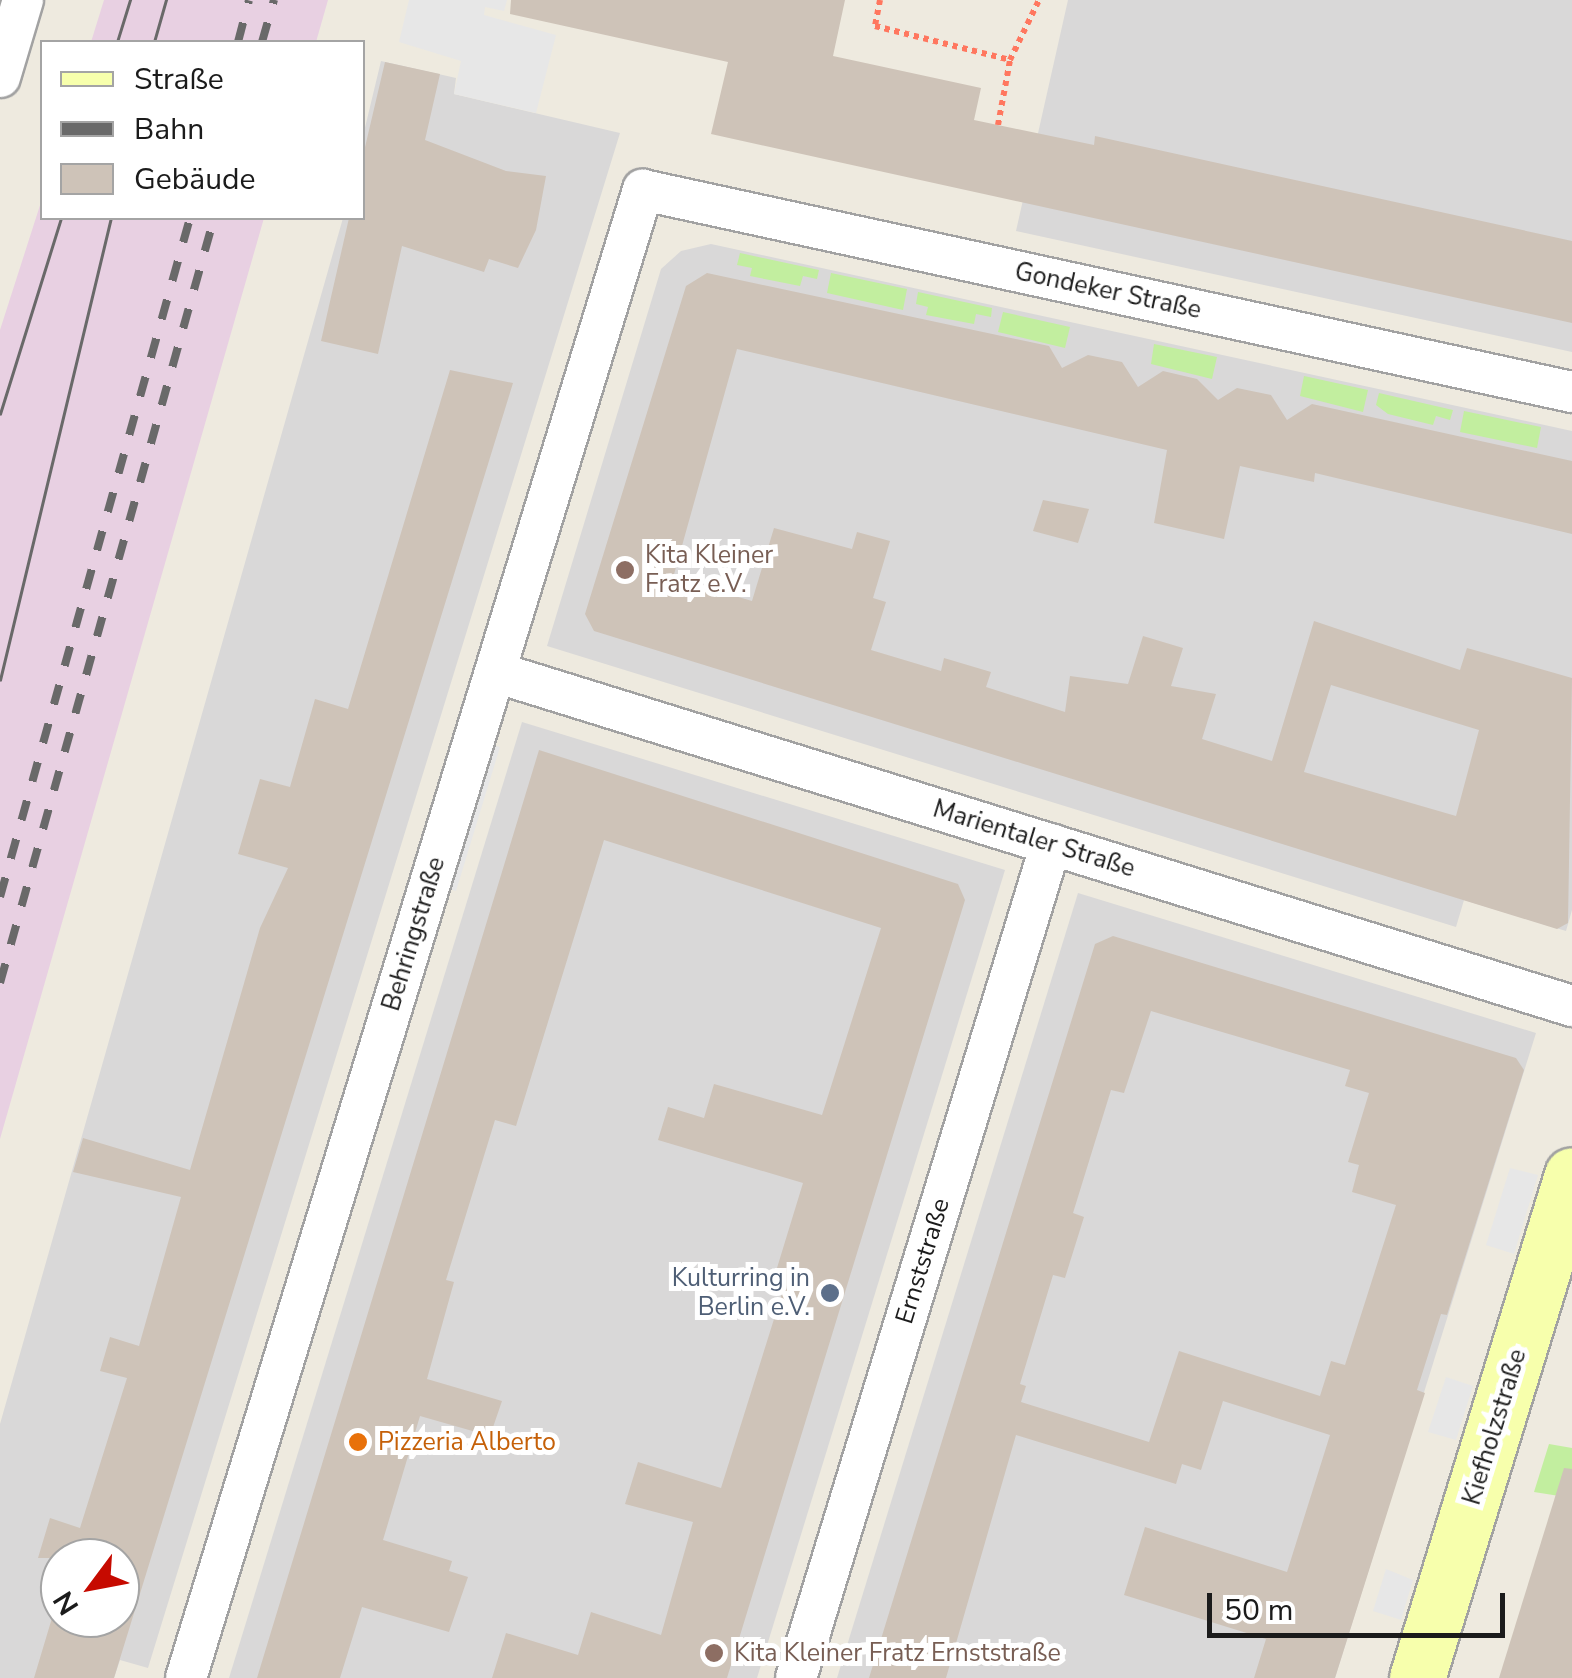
<!DOCTYPE html>
<html>
<head>
<meta charset="utf-8">
<style>
	body { margin:0 }
	#map { position:relative; width:1572px; height:1678px; overflow:hidden; background:#eeeadf; font-family:"Nunito Sans",sans-serif }
	div>[style] { position:absolute }
	[style*='--x'] { left:calc(var(--x)*1px); top:calc(var(--y)*1px); width:calc(var(--w)*1px); rotate:calc(var(--a)*1deg) }
	.residential>* { inset:0; background:#d9d8d8 }
	.industrial>* { inset:0; background:#e8d0e2 }
	.grass>* { inset:0; background:#c2ee9f }
	.parking>* { inset:0; background:#e7e7e7 }
	.building>* { inset:0; background:#cec3b8 }
	.path>* { height:6px; margin-top:-3px; transform-origin:0; background:repeating-linear-gradient(90deg,#ff775f 0 5px,transparent 0 10px) }
	.roads { filter:drop-shadow(2px 0 #a2a2a2) drop-shadow(-2px 0 #a2a2a2) drop-shadow(0 2px #a2a2a2) drop-shadow(0 -2px #a2a2a2) }
	.street>* { height:40px; margin:-20px; padding:0 20px; transform-origin:20px; border-radius:20px; background:#fff }
	.secondary>* { height:55px; margin:-27.5px; padding:0 27.5px; transform-origin:27.5px; border-radius:27.5px; background:#f7ffac }
	.tram>* { height:2.5px; margin:-1.25px; padding:0 1.25px; transform-origin:1.25px; border-radius:1.25px; background:#696969 }
	.rail>* { height:8px; margin-top:-4px; transform-origin:0; background:repeating-linear-gradient(90deg,#696969 0 20px,transparent 0 40px) }
	.dots>* { width:28px; height:28px; translate:-50% -50%; box-sizing:border-box; border:5px solid #fff; border-radius:50% }
	span { translate:-50% -50%; white-space:nowrap; text-align:center; line-height:1.15; -webkit-text-stroke:10px #fff; paint-order:stroke }
	.street-label { font-size:25px; color:#1b1b1b }
	.education-label { font-size:25px; color:#785e54 }
	.left { translate:0 -50%; text-align:left }
	.service-label { font-size:25px; color:#4e5e75 }
	.right { translate:-100% -50%; text-align:right }
	.food-label { font-size:25px; color:#c56008 }
	.legend { position:absolute; left:40px; top:40px; width:325px; height:180px; box-sizing:border-box; background:#fff; border:2px solid #a4a4a4; margin:0; padding:12px 18px; list-style:none; font-size:30px; color:#1b1b1b }
	.legend li { display:flex; align-items:center; gap:20px; height:50px }
	.legend b { width:50px; border:2px solid #a4a4a4 }
	.north { position:absolute; left:40px; top:1538px; width:100px; height:100px; box-sizing:border-box; background:#fff; border:2px solid #a4a4a4; border-radius:50%; rotate:238deg; font-size:28px; font-weight:700; line-height:40px; text-align:center; color:#1b1b1b }
	.north::after { content:''; display:block; margin:auto; width:35px; height:45px; background:#c60a00; clip-path:polygon(50% 0,100% 100%,50% 72%,0 100%) }
	.scale { position:absolute; left:1207px; top:1593px; width:298px; height:45px; box-sizing:border-box; border:5px solid #1b1b1b; border-top:0; padding-left:12px; font-size:30px; line-height:35px; white-space:nowrap; color:#1b1b1b; -webkit-text-stroke:8px #fff; paint-order:stroke }
</style>
</head>
<body>
<div id="map">
	<div class="residential">
		<div style="clip-path:polygon(1068px 0,1572px 0,1572px 352px,1016px 231px)"></div>
		<div style="clip-path:polygon(evenodd,381px 61px,456px 78px,454px 94px,620px 133px,148px 1668px,120px 1660px,114px 1678px,0 1678px,0 1424px,343px 218px,362px 218px,363px 136px,381px 61px,60px 1558px,120px 1558px,120px 1618px,60px 1618px,60px 1558px)"></div>
		<div style="clip-path:polygon(711px 244px,1572px 431px,1572px 910px,1566px 931px,1464px 900px,1456px 927px,547px 646px,661px 269px,681px 251px)"></div>
		<div style="clip-path:polygon(522px 722px,1005px 870px,757px 1678px,229px 1678px)"></div>
		<div style="clip-path:polygon(1078px 893px,1536px 1033px,1335px 1678px,837px 1678px)"></div>
	</div>
	<div class="industrial">
		<div style="clip-path:polygon(104px 0,328px 0,316px 42px,91px 42px)"></div>
		<div style="clip-path:polygon(42px 199px,42px 218px,264px 218px,0 1139px,0 330px)"></div>
	</div>
	<div class="grass">
		<div style="clip-path:polygon(740px 253px,819px 270px,817px 279px,803px 276px,800px 286px,750px 276px,752px 268px,737px 265px)"></div>
		<div style="clip-path:polygon(831px 273px,907px 289px,903px 310px,827px 293px)"></div>
		<div style="clip-path:polygon(918px 292px,992px 308px,991px 317px,976px 314px,974px 324px,926px 315px,928px 307px,916px 304px)"></div>
		<div style="clip-path:polygon(1003px 312px,1070px 327px,1065px 348px,998px 332px)"></div>
		<div style="clip-path:polygon(1154px 344px,1217px 357px,1212px 379px,1151px 364px)"></div>
		<div style="clip-path:polygon(1304px 376px,1368px 390px,1363px 412px,1300px 396px)"></div>
		<div style="clip-path:polygon(1379px 393px,1453px 410px,1450px 420px,1436px 416px,1433px 425px,1388px 414px,1376px 405px)"></div>
		<div style="clip-path:polygon(1464px 411px,1541px 427px,1537px 448px,1460px 432px)"></div>
		<div style="clip-path:polygon(1549px 1444px,1572px 1448px,1572px 1498px,1534px 1492px)"></div>
	</div>
	<div class="parking">
		<div style="clip-path:polygon(409px 0,507px 0,504px 11px,485px 7px,484px 15px,556px 35px,536px 113px,454px 94px,461px 61px,399px 42px)"></div>
		<div style="clip-path:polygon(490px 744px,500px 747px,456px 891px,446px 888px)"></div>
		<div style="clip-path:polygon(1510px 1168px,1538px 1175px,1514px 1254px,1486px 1245px)"></div>
		<div style="clip-path:polygon(1446px 1377px,1473px 1386px,1456px 1440px,1428px 1432px)"></div>
		<div style="clip-path:polygon(1386px 1569px,1413px 1580px,1401px 1620px,1373px 1611px)"></div>
	</div>
	<div class="building">
		<div style="clip-path:polygon(511px 0,845px 0,833px 56px,981px 88px,974px 120px,1094px 145px,1095px 136px,1572px 241px,1572px 323px,711px 134px,728px 62px,510px 14px)"></div>
		<div style="clip-path:polygon(385px 62px,440px 74px,425px 140px,506px 171px,546px 176px,536px 230px,518px 268px,489px 259px,484px 272px,402px 246px,378px 354px,321px 341px,349px 218px,362px 218px,362px 160px)"></div>
		<div style="clip-path:polygon(evenodd,707px 273px,1049px 346px,1062px 368px,1088px 355px,1122px 362px,1138px 387px,1163px 371px,1197px 379px,1218px 400px,1237px 388px,1271px 395px,1287px 420px,1312px 404px,1572px 461px,1572px 534px,1315px 473px,1314px 482px,1240px 466px,1224px 539px,1154px 523px,1167px 450px,737px 349px,673px 578px,752px 601px,774px 528px,852px 549px,857px 532px,890px 541px,873px 598px,886px 602px,871px 650px,941px 671px,944px 658px,991px 672px,986px 687px,1065px 712px,1070px 676px,1128px 684px,1143px 636px,1183px 648px,1171px 686px,1216px 694px,1202px 739px,1272px 761px,1314px 621px,1460px 670px,1467px 648px,1572px 678px,1568px 923px,1557px 929px,594px 631px,585px 614px,686px 286px,707px 273px,1331px 685px,1479px 730px,1456px 816px,1304px 772px,1331px 685px)"></div>
		<div style="clip-path:polygon(450px 370px,513px 383px,114px 1678px,34px 1678px,52px 1618px,120px 1618px,120px 1558px,38px 1558px,50px 1518px,80px 1528px,127px 1378px,100px 1371px,110px 1337px,139px 1346px,181px 1197px,73px 1172px,83px 1138px,190px 1170px,260px 928px,288px 868px,238px 854px,260px 779px,290px 787px,315px 699px,348px 709px)"></div>
		<div style="clip-path:polygon(1043px 500px,1089px 509px,1078px 543px,1033px 531px)"></div>
		<div style="clip-path:polygon(539px 750px,958px 884px,965px 900px,727px 1678px,492px 1678px,506px 1633px,578px 1655px,591px 1612px,661px 1635px,693px 1522px,625px 1504px,638px 1462px,721px 1488px,785px 1284px,773px 1281px,803px 1183px,658px 1140px,668px 1107px,704px 1118px,714px 1084px,822px 1115px,881px 928px,604px 840px,516px 1126px,495px 1120px,446px 1280px,454px 1282px,427px 1379px,502px 1401px,490px 1436px,420px 1416px,383px 1540px,452px 1561px,449px 1571px,468px 1577px,449px 1632px,362px 1607px,340px 1678px,257px 1678px)"></div>
		<div style="clip-path:polygon(evenodd,1113px 936px,1516px 1058px,1524px 1070px,1447px 1315px,1441px 1314px,1417px 1390px,1425px 1393px,1335px 1678px,1254px 1678px,1266px 1639px,1124px 1595px,1145px 1527px,1287px 1572px,1330px 1435px,1223px 1401px,1201px 1470px,1182px 1464px,1176px 1484px,1016px 1435px,946px 1678px,869px 1678px,1095px 944px,1113px 936px,1151px 1011px,1350px 1070px,1345px 1086px,1369px 1093px,1348px 1162px,1359px 1165px,1352px 1192px,1396px 1205px,1345px 1365px,1331px 1361px,1320px 1396px,1179px 1351px,1149px 1442px,1021px 1402px,1026px 1386px,1020px 1384px,1053px 1275px,1065px 1278px,1084px 1217px,1073px 1213px,1111px 1090px,1124px 1093px,1151px 1011px)"></div>
		<div style="clip-path:polygon(1564px 1468px,1572px 1469px,1572px 1678px,1499px 1678px)"></div>
	</div>
	<div class="path">
		<div style="--x:880;--y:0;--w:26;--a:101"></div>
		<div style="--x:875;--y:26;--w:139;--a:14.1"></div>
		<div style="--x:998;--y:125;--w:66;--a:-79.5"></div>
		<div style="--x:1010;--y:60;--w:67;--a:-64.2"></div>
	</div>
	<div class="roads">
		<div class="street">
			<div style="--x:0;--y:77;--w:80;--a:-73.4"></div>
			<div style="--x:495;--y:672;--w:1128;--a:17.23"></div>
			<div style="--x:186;--y:1678;--w:1557;--a:-72.93"></div>
			<div style="--x:643;--y:190;--w:951;--a:12.27"></div>
			<div style="--x:796;--y:1678;--w:872;--a:-73"></div>
		</div>
		<div class="secondary">
			<div style="--x:1417;--y:1678;--w:526;--a:-72.87"></div>
		</div>
	</div>
	<div class="tram">
		<div style="--x:117;--y:42;--w:44;--a:-72.8"></div>
		<div style="--x:154;--y:42;--w:44;--a:-74.1"></div>
		<div style="--x:0;--y:414;--w:205;--a:-72.7"></div>
		<div style="--x:0;--y:680;--w:475;--a:-76.5"></div>
	</div>
	<div class="rail">
		<div style="--x:238;--y:42;--w:43;--a:-75.3"></div>
		<div style="--x:262;--y:42;--w:44;--a:-74.1"></div>
		<div style="--x:0;--y:897;--w:705;--a:-74.37"></div>
		<div style="--x:0;--y:983;--w:794;--a:-74.37"></div>
	</div>
	<div class="dots">
		<div style="left:625px;top:570px;background:#8d6e63"></div>
		<div style="left:830px;top:1293px;background:#5c6f8a"></div>
		<div style="left:358px;top:1442px;background:#e8710a"></div>
		<div style="left:714px;top:1653px;background:#8d6e63"></div>
	</div>
	<div class="street-label">
		<span style="left:1108px;top:291px;rotate:12deg">Gondeker Straße</span>
		<span style="left:1034px;top:839px;rotate:17deg">Marientaler Straße</span>
		<span style="left:414px;top:934px;rotate:-73deg">Behringstraße</span>
		<span style="left:923px;top:1261px;rotate:-73deg">Ernststraße</span>
		<span style="left:1495px;top:1427px;rotate:-73deg">Kiefholzstraße</span>
	</div>
	<div class="education-label">
		<span class="left" style="left:645px;top:570px">Kita Kleiner<br>Fratz e.V.</span>
		<span class="left" style="left:734px;top:1653px">Kita Kleiner Fratz Ernststraße</span>
	</div>
	<div class="service-label">
		<span class="right" style="left:810px;top:1293px">Kulturring in<br>Berlin e.V.</span>
	</div>
	<div class="food-label">
		<span class="left" style="left:378px;top:1442px">Pizzeria Alberto</span>
	</div>
	<ul class="legend">
	<li><b style="height:12px;background:#f7ffac"></b>Straße</li>
	<li><b style="height:12px;background:#696969"></b>Bahn</li>
	<li><b style="height:28px;background:#cec3b8"></b>Gebäude</li>
	</ul>
	<div class="north">N</div>
	<div class="scale">50 m</div>
</div>
</body>
</html>
